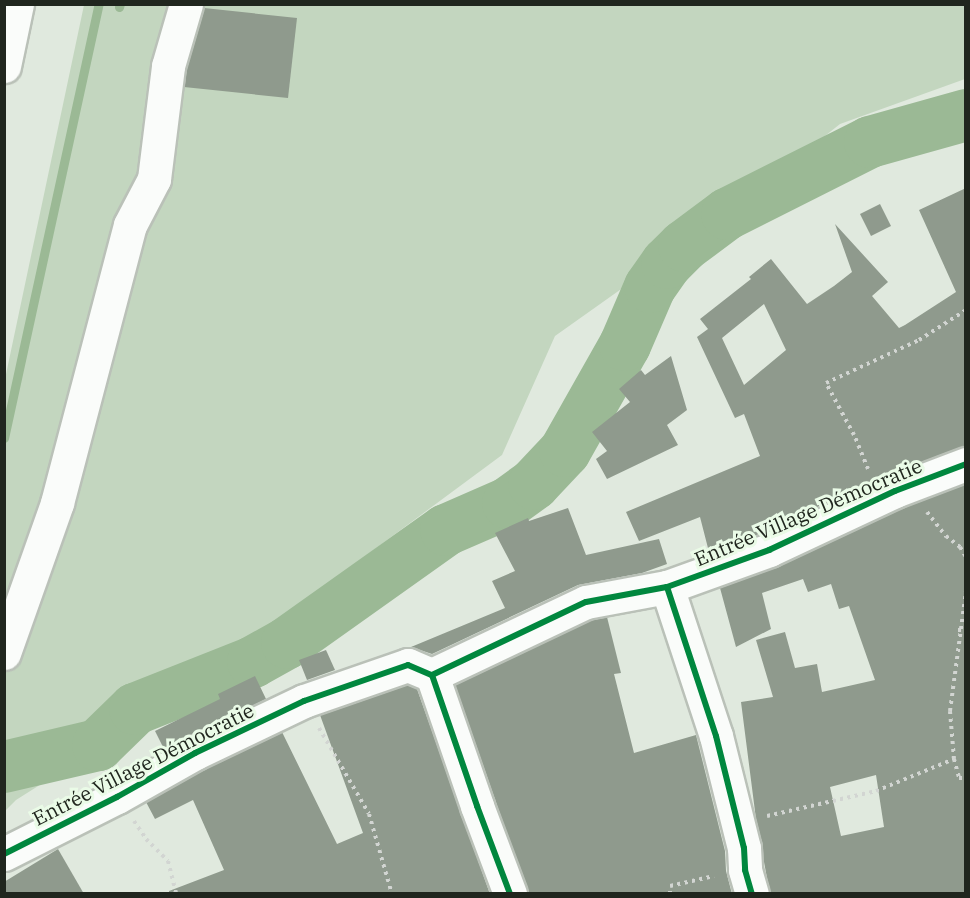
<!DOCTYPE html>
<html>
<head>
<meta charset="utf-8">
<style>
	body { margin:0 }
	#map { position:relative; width:970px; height:898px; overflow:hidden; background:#e0e9de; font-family:"IBM Plex Serif",serif }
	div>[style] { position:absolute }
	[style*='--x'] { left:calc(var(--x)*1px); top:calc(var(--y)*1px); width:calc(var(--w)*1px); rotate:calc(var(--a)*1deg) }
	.green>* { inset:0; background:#c3d6bf }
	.stream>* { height:9px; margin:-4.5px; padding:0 4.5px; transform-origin:4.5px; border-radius:4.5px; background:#9bb995 }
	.river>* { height:52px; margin:-26px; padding:0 26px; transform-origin:26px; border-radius:26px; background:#9bb995 }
	.building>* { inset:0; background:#8f9a8d }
	.path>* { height:4px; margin-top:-2px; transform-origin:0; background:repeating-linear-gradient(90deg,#d2d5d2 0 3px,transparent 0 7.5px) }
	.roads { filter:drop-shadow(2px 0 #bac1b8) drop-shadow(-2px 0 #bac1b8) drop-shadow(0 2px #bac1b8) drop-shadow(0 -2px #bac1b8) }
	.minor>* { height:33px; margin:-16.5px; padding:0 16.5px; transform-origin:16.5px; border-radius:16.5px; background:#fafcfa }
	.major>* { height:33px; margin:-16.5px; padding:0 16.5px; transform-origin:16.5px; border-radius:16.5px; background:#fafcfa }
	.cycleway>* { height:6px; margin:-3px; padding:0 3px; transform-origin:3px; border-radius:3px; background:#00873e }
	span { translate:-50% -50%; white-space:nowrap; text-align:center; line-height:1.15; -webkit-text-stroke:6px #eafbe7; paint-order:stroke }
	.street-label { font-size:20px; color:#20261e }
	.frame { position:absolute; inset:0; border:6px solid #20261e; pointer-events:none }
</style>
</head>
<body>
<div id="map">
	<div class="green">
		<div style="clip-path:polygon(84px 5px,965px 5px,965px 79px,840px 124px,727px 214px,555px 336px,502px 455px,149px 716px,16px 800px,5px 811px,5px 379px)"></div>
	</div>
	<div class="stream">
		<div style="--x:119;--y:7;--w:3;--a:-72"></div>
		<div style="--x:4;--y:438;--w:444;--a:-77.7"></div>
	</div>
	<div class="river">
		<div style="--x:4;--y:767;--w:97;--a:-13.2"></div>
		<div style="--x:98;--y:745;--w:52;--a:-44.2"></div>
		<div style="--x:135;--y:709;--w:127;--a:-21.7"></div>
		<div style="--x:253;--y:662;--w:39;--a:-29"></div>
		<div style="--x:287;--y:643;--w:195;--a:-35.4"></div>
		<div style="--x:446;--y:530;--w:68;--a:-23.5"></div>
		<div style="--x:508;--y:503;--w:32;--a:-36"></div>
		<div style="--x:534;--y:484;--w:45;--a:-46.8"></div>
		<div style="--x:565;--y:451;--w:122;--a:-60.5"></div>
		<div style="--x:625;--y:345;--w:63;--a:-66.7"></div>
		<div style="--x:650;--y:287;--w:29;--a:-55"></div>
		<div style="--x:667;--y:263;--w:24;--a:-45"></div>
		<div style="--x:684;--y:246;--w:54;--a:-36.7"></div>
		<div style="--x:727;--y:214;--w:160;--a:-26.7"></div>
		<div style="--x:870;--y:142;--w:100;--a:-15.7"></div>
	</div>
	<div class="building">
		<div style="clip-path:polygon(204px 8px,297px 18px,288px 98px,184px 87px,186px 70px)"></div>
		<div style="clip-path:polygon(evenodd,966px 188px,966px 446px,888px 474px,762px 533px,709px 552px,700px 517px,639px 541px,626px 512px,760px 456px,744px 414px,735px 418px,697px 337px,708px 329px,700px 319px,751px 279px,749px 277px,771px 259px,807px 304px,834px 286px,852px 272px,835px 224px,888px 282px,872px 296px,899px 328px,905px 325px,956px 292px,919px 210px,966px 188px,764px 304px,786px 350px,744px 385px,722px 338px,764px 304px)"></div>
		<div style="clip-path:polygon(880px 204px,891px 226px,871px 236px,860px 214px)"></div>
		<div style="clip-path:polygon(671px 356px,687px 410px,667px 425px,678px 445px,607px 479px,596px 459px,607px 451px,592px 432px,630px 402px,619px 389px,641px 370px,645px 375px)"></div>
		<div style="clip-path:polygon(evenodd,966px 484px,966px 894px,770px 894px,756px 819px,741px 702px,773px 697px,756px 640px,785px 632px,795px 668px,817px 664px,822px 692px,875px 680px,849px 606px,839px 609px,831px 584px,808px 592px,803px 579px,762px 593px,771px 629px,736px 647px,720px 588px,777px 567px,902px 508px,966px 484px,876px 775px,884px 827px,841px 836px,830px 787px,876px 775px)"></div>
		<div style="clip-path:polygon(568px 508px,586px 555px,659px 539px,667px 564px,642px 573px,578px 585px,432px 654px,411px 647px,505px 608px,492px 581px,515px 571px,495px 533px,528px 518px,529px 521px)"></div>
		<div style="clip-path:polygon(607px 617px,621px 673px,614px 674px,634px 753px,696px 735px,725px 851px,726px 871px,732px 894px,528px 894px,455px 685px,592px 620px)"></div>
		<div style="clip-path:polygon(326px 650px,335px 670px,307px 680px,299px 660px)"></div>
		<div style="clip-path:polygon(255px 676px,266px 699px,164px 749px,155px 731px,220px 699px,218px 694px)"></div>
		<div style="clip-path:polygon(407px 685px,417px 689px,490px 894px,169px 894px,169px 891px,224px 870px,193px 800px,155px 819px,146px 802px,204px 770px,282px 732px,337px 844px,363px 833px,320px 715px)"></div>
		<div style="clip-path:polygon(58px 849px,84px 894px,4px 894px,4px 882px)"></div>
	</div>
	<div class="path">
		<div style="--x:868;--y:469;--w:37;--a:-112"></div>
		<div style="--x:854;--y:435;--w:59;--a:-118.3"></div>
		<div style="--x:826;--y:383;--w:102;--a:-24.8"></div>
		<div style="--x:919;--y:340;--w:56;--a:-32.6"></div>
		<div style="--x:927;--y:512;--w:31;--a:52"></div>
		<div style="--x:946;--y:536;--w:18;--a:38"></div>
		<div style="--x:960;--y:547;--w:12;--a:59"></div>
		<div style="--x:958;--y:630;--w:8;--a:0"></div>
		<div style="--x:319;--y:728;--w:99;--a:59.8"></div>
		<div style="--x:369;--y:814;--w:83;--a:74"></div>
		<div style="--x:954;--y:759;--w:48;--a:-94.8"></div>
		<div style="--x:950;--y:711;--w:121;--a:-82.4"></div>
		<div style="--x:767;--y:816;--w:112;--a:-12.9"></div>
		<div style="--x:876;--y:791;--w:84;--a:-22.3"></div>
		<div style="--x:954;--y:759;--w:20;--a:75"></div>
		<div style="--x:959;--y:778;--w:7;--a:0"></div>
		<div style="--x:134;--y:821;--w:22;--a:56"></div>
		<div style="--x:146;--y:839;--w:31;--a:45"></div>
		<div style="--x:168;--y:861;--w:34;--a:76"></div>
		<div style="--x:670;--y:894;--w:8;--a:-90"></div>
		<div style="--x:670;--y:886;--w:45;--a:-12.8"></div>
	</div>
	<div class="roads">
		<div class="minor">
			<div style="--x:667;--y:587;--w:157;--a:71.8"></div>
			<div style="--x:716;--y:736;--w:115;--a:76"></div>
			<div style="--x:744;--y:848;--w:22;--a:87"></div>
			<div style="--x:745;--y:870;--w:25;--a:74"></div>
			<div style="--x:4;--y:653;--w:159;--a:-70.5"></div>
			<div style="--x:57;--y:503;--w:287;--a:-75.3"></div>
			<div style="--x:130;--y:225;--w:52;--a:-62.4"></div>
			<div style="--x:154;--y:179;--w:114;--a:-82.9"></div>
			<div style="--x:168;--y:66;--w:65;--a:-73.8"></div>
			<div style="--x:432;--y:675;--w:139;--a:71"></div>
			<div style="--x:477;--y:806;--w:94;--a:69.4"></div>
			<div style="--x:4;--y:854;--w:127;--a:-26.8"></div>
			<div style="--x:117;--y:797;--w:90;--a:-29.4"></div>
			<div style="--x:195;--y:753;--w:121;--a:-25.5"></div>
			<div style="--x:304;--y:701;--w:110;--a:-19.1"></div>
			<div style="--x:408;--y:665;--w:26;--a:23"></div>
			<div style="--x:432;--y:675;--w:170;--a:-25.4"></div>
			<div style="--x:586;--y:602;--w:82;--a:-10.5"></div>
			<div style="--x:667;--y:587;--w:109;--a:-19.9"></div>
			<div style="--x:769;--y:550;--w:139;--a:-25.1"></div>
			<div style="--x:895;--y:491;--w:76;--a:-20.8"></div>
		</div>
		<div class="major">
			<div style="--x:4;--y:66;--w:63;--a:-78.2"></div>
		</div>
	</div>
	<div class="cycleway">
		<div style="--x:667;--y:587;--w:157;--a:71.8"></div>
		<div style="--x:716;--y:736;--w:115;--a:76"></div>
		<div style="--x:744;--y:848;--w:22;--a:87"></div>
		<div style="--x:745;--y:870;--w:25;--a:74"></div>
		<div style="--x:432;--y:675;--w:139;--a:71"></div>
		<div style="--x:477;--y:806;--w:94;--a:69.4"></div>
		<div style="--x:4;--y:854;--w:127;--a:-26.8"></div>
		<div style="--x:117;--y:797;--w:90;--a:-29.4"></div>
		<div style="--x:195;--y:753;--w:121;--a:-25.5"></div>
		<div style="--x:304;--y:701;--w:110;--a:-19.1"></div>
		<div style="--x:408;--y:665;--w:26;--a:23"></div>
		<div style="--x:432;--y:675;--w:170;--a:-25.4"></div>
		<div style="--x:586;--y:602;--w:82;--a:-10.5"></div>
		<div style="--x:667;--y:587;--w:109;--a:-19.9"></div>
		<div style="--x:769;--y:550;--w:139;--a:-25.1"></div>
		<div style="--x:895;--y:491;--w:76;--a:-20.8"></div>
	</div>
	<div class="street-label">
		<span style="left:808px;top:512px;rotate:-23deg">Entrée Village Démocratie</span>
		<span style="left:143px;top:764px;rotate:-27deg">Entrée Village Démocratie</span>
	</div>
	<div class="frame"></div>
</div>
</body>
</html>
